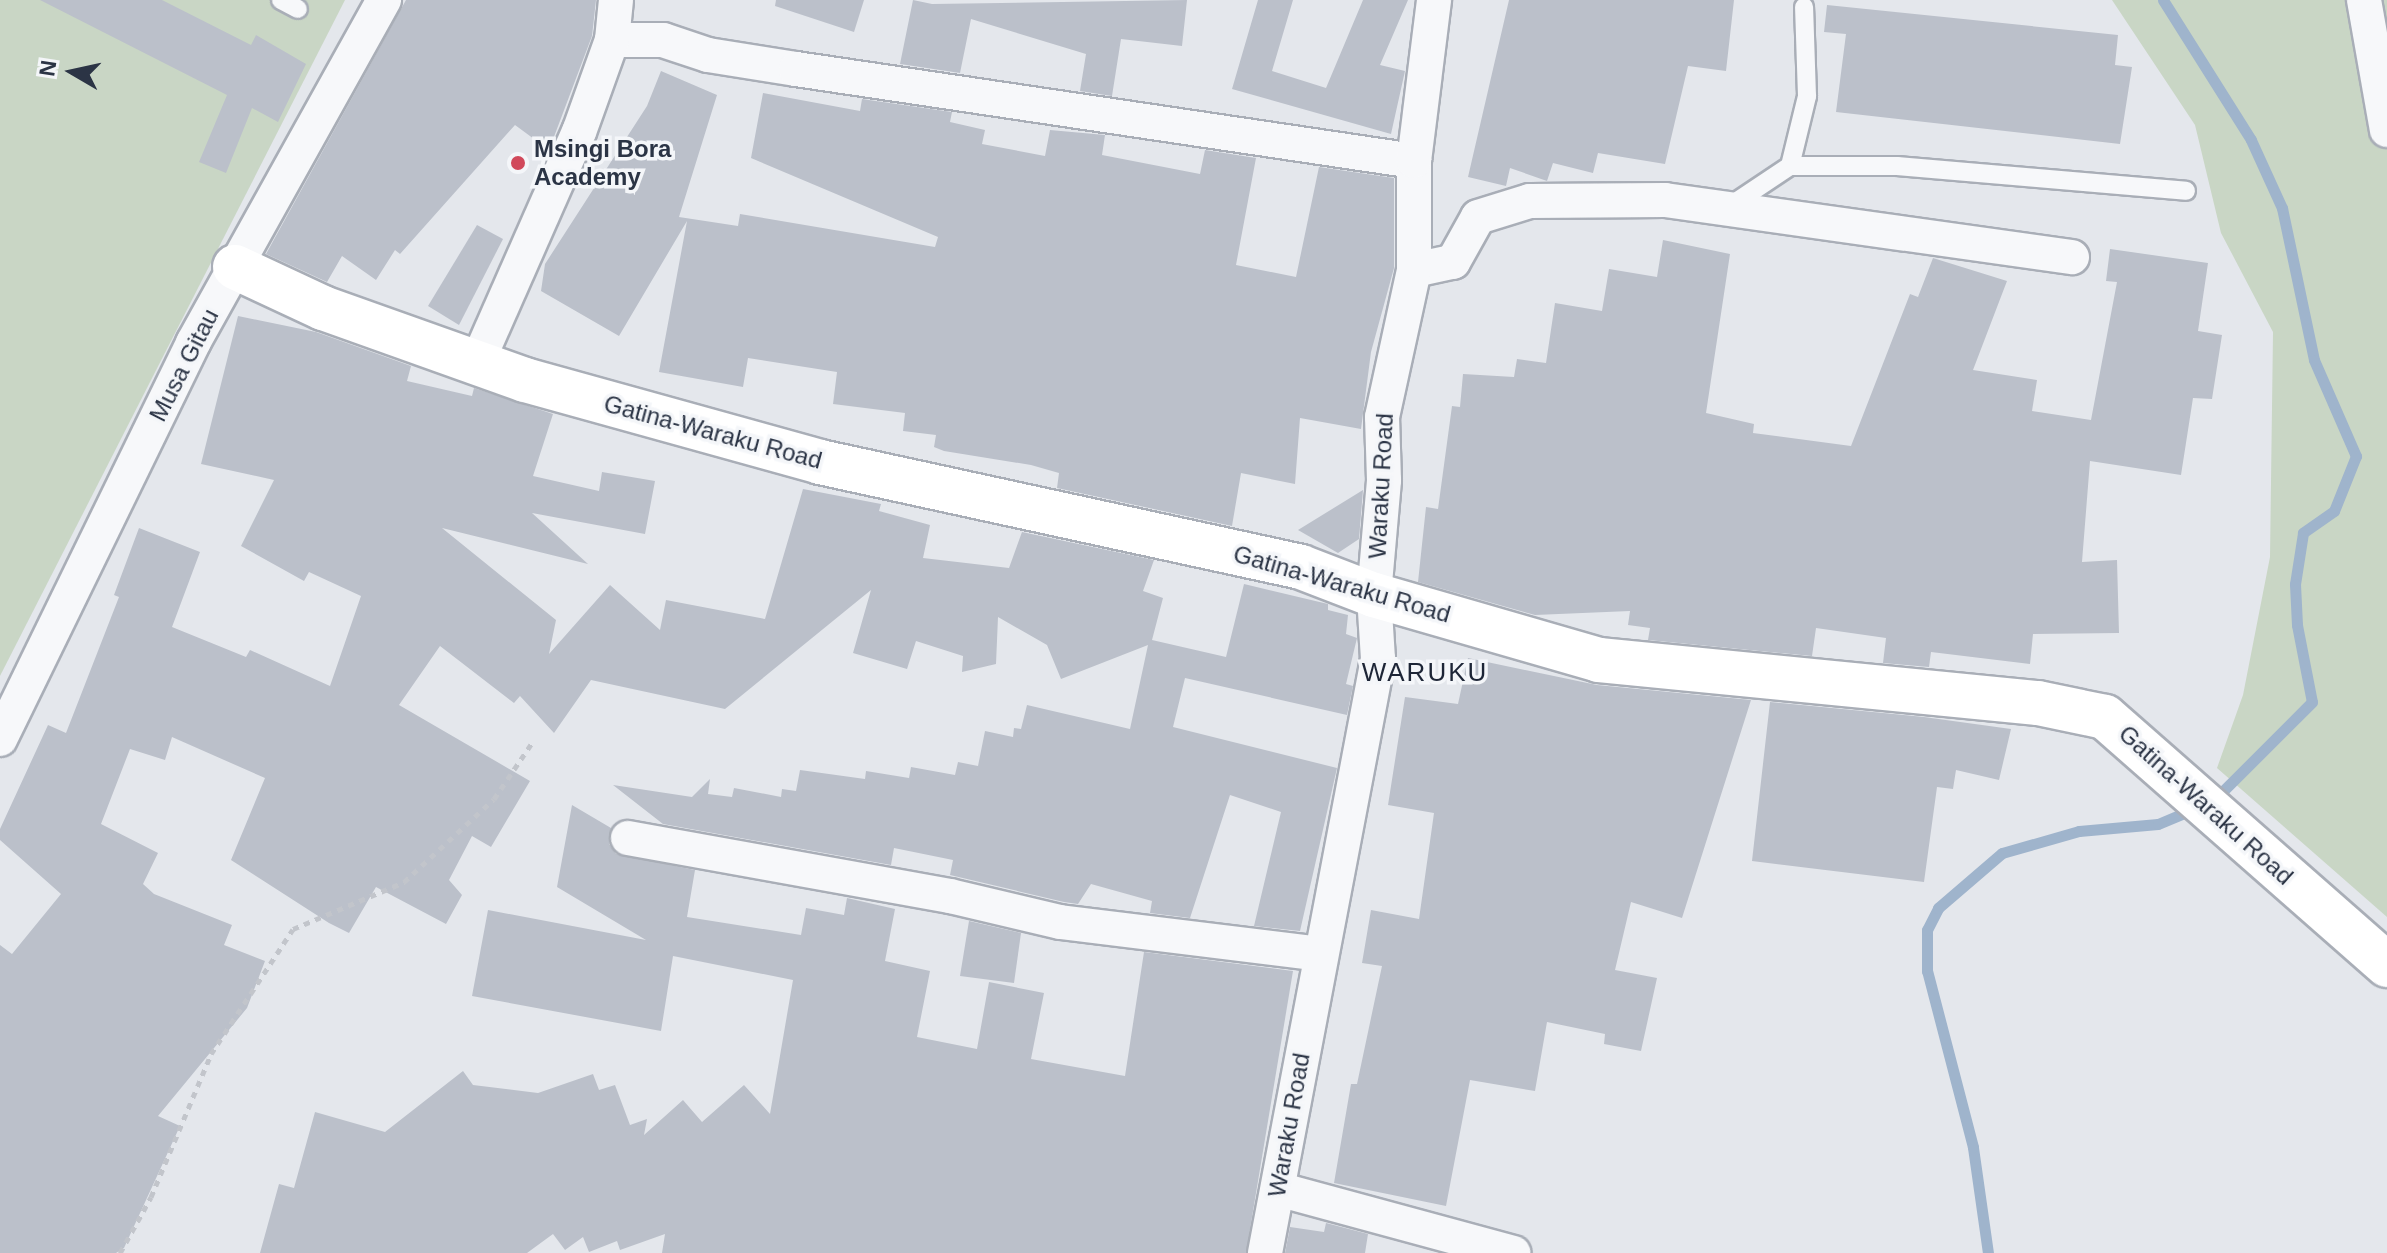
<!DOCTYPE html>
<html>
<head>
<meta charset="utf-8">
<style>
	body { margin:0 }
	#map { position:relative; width:2387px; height:1253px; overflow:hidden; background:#e4e7ec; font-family:Helvetica,sans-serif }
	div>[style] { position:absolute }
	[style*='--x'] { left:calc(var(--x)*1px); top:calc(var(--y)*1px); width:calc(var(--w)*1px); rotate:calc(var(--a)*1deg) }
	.green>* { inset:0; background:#c9d6c5 }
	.stream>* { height:11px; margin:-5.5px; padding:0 5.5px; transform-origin:5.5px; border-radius:5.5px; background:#9fb4cc }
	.building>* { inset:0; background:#bbc0ca }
	.path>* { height:5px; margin-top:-2.5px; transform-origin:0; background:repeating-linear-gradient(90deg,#c2c5cb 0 6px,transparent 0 12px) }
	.roads { filter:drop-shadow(2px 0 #a9aeb7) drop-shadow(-2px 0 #a9aeb7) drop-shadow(0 2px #a9aeb7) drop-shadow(0 -2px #a9aeb7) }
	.lane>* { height:18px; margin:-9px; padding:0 9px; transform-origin:9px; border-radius:9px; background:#f7f8fa }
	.street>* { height:34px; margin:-17px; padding:0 17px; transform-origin:17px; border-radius:17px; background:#f7f8fa }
	.secondary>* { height:44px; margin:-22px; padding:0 22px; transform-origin:22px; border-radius:22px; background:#fff }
	.dots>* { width:22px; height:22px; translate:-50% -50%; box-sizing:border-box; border:4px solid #f4f6f9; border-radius:50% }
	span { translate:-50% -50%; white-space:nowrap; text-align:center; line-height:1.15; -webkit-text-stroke:7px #f4f6f9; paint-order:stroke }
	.poi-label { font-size:24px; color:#2b3445; font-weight:700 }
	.left { translate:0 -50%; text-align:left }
	.street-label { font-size:24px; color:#2b3445 }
	.neighbourhood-label { font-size:26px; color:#1d2536; letter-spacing:2px }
	.north { position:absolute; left:32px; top:32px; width:80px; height:80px; -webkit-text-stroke:6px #f4f6f9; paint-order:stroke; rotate:279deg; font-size:22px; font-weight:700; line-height:32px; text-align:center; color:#2b3445 }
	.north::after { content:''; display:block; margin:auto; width:28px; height:36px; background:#2b3445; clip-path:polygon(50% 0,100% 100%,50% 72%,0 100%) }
</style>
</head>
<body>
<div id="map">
	<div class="green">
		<div style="clip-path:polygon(0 0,345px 0,0 676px)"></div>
		<div style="clip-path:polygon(2112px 0,2387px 0,2387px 917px,2217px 768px,2243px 695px,2270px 557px,2273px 332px,2221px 233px,2195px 125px)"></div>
	</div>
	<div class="stream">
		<div style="--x:2163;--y:0;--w:165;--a:57.8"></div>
		<div style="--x:2251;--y:140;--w:75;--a:65.5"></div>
		<div style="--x:2282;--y:208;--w:155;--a:78.1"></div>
		<div style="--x:2314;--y:360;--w:105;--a:66.4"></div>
		<div style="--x:2356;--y:456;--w:59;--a:111.8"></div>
		<div style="--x:2334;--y:511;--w:38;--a:145"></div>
		<div style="--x:2303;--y:533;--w:52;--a:98.9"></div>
		<div style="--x:2295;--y:584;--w:41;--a:87.2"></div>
		<div style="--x:2297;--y:625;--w:78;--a:79"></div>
		<div style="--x:2312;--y:702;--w:141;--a:135"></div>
		<div style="--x:1988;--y:1253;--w:107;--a:-98.1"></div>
		<div style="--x:1973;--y:1147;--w:182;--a:-104.6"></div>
		<div style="--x:1927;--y:971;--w:41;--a:-90"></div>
		<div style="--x:1927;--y:930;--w:25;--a:-63"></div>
		<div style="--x:1938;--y:908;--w:84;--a:-40.7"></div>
		<div style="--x:2002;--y:853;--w:80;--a:-15.9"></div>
		<div style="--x:2079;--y:831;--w:79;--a:-5.1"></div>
		<div style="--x:2158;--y:824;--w:41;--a:-22.8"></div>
	</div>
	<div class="building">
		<div style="clip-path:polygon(40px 0,162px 0,251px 45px,256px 35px,306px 64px,278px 122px,252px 108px,226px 173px,199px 162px,227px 95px)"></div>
		<div style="clip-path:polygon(406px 0,596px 0,592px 36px,549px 150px,515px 125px,400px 254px,395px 250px,376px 280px,342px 256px,327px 282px,266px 254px)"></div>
		<div style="clip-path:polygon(776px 0,864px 0,854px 32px,775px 6px)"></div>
		<div style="clip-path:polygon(913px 0,932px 4px,1187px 0,1182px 46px,1121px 39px,1112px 96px,1080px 91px,1086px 54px,971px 19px,960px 73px,900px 64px)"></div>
		<div style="clip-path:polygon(1258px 0,1293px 0,1272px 71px,1326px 88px,1363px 0,1408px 0,1380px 65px,1405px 71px,1391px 134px,1232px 89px)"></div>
		<div style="clip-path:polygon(1509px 0,1734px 0,1726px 71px,1688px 66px,1665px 164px,1598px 153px,1593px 173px,1553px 163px,1547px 181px,1510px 168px,1506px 186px,1468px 177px)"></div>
		<div style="clip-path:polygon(1827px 5px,2118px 35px,2115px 65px,2132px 67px,2120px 144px,1836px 112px,1846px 34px,1824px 32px)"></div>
		<div style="clip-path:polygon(661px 71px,717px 95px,679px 217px,738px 226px,740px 214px,935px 247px,938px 237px,751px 158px,763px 93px,860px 111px,862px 99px,952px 112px,950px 122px,985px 130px,982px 144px,1045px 156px,1050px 130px,1105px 135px,1102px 155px,1200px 174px,1205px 150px,1256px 158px,1236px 265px,1296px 277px,1319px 167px,1394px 178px,1394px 268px,1371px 352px,1361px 429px,1300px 418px,1295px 484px,1241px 473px,1232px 526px,1057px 488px,1059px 473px,1031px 465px,944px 451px,934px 447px,936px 435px,903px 431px,905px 413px,833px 404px,837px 372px,748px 358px,743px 387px,659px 372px,687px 221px,619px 336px,541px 291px,545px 264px,647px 106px)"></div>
		<div style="clip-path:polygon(477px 225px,503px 239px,459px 325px,428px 306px)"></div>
		<div style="clip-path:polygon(1663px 240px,1730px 254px,1706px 413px,1754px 424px,1753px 433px,1851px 446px,1910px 294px,1918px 297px,1933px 258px,2007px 281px,1973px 370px,2037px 380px,2032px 411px,2091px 420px,2117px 282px,2106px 281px,2110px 249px,2208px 263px,2198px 331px,2222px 335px,2212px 399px,2193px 398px,2181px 475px,2090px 461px,2082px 562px,2117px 560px,2119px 633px,2033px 634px,2030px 664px,1931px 652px,1929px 667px,1883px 663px,1886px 638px,1816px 628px,1812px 656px,1648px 640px,1650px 628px,1628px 625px,1630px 611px,1535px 615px,1418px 582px,1426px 507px,1438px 509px,1452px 406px,1460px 407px,1463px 374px,1514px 377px,1517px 359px,1546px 363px,1555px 303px,1602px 311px,1609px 269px,1657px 277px)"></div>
		<div style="clip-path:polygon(238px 316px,316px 332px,411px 366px,407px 381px,472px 396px,474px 388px,553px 414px,533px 476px,599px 491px,602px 472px,655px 481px,645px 534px,532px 513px,588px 564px,442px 528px,556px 620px,549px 654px,610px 585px,660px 630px,666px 600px,765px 619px,803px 489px,881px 504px,879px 511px,930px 525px,923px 558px,1009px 568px,1022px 532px,1154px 560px,1143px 591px,1163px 598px,1152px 640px,1226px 657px,1244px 584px,1328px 604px,1328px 610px,1348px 615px,1346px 634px,1357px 638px,1346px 684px,1353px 686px,1347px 715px,1185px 678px,1173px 727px,1337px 768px,1300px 931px,1254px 926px,1281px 812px,1230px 795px,1190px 918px,1150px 913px,1152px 901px,1091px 884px,1078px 904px,1064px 902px,950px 875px,953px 860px,894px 848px,891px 865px,663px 824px,613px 785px,692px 797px,710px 779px,708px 794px,732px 797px,734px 788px,781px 797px,782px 789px,796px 791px,800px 770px,865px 779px,866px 771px,909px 778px,911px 767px,955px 775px,958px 762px,978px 766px,985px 731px,1013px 737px,1014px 728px,1021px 729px,1027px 705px,1130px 729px,1148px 645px,1061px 679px,1047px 645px,998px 617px,996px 664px,962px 672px,963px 656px,916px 641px,907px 669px,853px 653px,871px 590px,725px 709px,591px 680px,554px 733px,520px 696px,514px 703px,440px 646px,399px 705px,530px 781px,491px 847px,472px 836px,449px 880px,462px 895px,446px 924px,376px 887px,349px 933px,329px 923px,231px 860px,265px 778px,172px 737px,165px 760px,130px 749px,101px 824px,158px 853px,143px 884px,154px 894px,232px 925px,224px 945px,265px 961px,247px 1008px,158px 1116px,180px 1126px,124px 1248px,116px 1253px,0 1253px,0 945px,12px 954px,61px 894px,0 840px,0 829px,48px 725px,66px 733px,119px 597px,114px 595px,139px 528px,200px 552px,172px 627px,246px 657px,250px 650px,330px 686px,361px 596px,309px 572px,304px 581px,241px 546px,274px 480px,201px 464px)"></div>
		<div style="clip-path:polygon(1363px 490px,1359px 539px,1338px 553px,1298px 530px)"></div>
		<div style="clip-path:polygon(1468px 658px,1597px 685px,1751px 700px,1682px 918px,1631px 902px,1615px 970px,1657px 978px,1641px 1051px,1604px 1044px,1605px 1034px,1547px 1022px,1535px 1091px,1470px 1080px,1446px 1206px,1334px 1183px,1351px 1084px,1357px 1084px,1382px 966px,1362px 963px,1371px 910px,1419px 919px,1434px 813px,1388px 805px,1405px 697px,1458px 704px)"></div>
		<div style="clip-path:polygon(1770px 702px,1924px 717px,2011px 729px,1999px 780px,1956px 770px,1953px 789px,1937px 787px,1924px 882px,1752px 861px)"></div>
		<div style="clip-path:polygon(572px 805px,611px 828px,609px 844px,616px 854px,695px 870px,687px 917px,801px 935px,806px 908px,844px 915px,847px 898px,895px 909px,885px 961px,930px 971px,917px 1037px,977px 1049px,989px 982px,1044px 993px,1031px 1059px,1125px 1076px,1144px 952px,1293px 971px,1246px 1253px,662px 1253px,665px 1234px,620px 1250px,617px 1241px,589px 1252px,583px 1237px,565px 1250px,553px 1234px,527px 1253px,260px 1253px,279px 1184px,294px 1188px,315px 1112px,385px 1132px,463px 1071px,473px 1085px,538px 1093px,593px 1074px,599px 1090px,615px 1085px,630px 1125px,647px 1119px,644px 1135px,683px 1100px,702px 1122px,744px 1085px,770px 1114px,793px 980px,673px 956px,661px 1031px,472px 996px,488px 910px,646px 940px,557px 887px)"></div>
		<div style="clip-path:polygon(969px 921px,1021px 933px,1014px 983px,960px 976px)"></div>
		<div style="clip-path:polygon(1326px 1223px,1368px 1234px,1365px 1253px,1285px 1253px,1290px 1227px,1324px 1232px)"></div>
	</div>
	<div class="path">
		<div style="--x:120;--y:1253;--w:64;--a:-61"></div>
		<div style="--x:151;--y:1197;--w:155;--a:-67.2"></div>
		<div style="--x:211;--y:1054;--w:149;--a:-56.7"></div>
		<div style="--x:293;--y:929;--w:121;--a:-22.9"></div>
		<div style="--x:404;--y:882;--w:122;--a:-42.7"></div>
		<div style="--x:494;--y:799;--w:71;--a:-55.9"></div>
	</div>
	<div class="roads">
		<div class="lane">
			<div style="--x:281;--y:0;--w:19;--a:28"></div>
			<div style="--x:1790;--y:166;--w:72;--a:-76.3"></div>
			<div style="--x:1807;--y:96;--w:89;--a:-91.9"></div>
			<div style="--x:1730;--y:206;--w:72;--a:-33.7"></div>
			<div style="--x:1790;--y:166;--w:107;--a:0"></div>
			<div style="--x:1897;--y:166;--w:290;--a:4.9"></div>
		</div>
		<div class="street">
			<div style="--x:2364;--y:0;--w:132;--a:80"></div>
			<div style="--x:612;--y:40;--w:51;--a:0"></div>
			<div style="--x:663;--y:40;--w:47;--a:18.4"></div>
			<div style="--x:708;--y:55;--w:89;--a:9"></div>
			<div style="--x:796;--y:69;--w:625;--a:8.47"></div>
			<div style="--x:1414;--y:270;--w:40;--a:-12"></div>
			<div style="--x:1453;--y:262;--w:51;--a:-60.9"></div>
			<div style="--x:1478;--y:217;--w:54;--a:-17.1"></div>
			<div style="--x:1530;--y:201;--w:135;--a:-0.4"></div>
			<div style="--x:1665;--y:200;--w:411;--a:8"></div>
			<div style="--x:476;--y:365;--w:255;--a:-66.2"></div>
			<div style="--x:579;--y:132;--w:98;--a:-70.3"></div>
			<div style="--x:612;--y:40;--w:40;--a:-84.3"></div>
			<div style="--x:0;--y:739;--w:441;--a:-64"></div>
			<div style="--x:193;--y:343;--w:393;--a:-60.9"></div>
			<div style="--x:628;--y:838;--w:327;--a:10.2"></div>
			<div style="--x:950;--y:896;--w:113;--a:13.3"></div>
			<div style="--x:1060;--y:922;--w:262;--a:7"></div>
			<div style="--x:1278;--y:1189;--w:244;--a:15.2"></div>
			<div style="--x:1265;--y:1253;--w:605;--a:-79.23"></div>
			<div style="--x:1378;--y:659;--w:64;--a:-93.6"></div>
			<div style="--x:1374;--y:595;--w:115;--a:-85"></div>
			<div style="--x:1384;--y:480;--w:63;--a:-91.8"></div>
			<div style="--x:1382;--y:417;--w:150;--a:-77.7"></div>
			<div style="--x:1414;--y:270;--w:109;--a:-90"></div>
			<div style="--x:1414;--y:161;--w:162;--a:-82.9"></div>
		</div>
		<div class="secondary">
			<div style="--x:235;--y:267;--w:97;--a:25"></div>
			<div style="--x:323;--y:308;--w:214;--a:19.6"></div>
			<div style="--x:525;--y:380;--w:306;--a:15.5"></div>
			<div style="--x:820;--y:462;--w:492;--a:12.3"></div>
			<div style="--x:1301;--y:567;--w:78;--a:21"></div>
			<div style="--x:1374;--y:595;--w:234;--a:16.1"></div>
			<div style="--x:1599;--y:660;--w:441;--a:5.6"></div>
			<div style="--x:2038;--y:703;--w:68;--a:11.8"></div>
			<div style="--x:2105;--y:717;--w:376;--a:41.3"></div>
		</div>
	</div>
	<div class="dots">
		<div style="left:518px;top:163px;background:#d1495b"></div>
	</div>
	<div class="poi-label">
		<span class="left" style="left:534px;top:163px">Msingi Bora<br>Academy</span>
	</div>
	<div class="street-label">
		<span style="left:184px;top:365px;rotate:-63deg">Musa Gitau</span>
		<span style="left:713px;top:432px;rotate:15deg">Gatina-Waraku Road</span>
		<span style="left:1381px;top:486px;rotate:-87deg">Waraku Road</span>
		<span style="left:1342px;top:584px;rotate:16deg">Gatina-Waraku Road</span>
		<span style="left:2206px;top:805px;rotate:42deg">Gatina-Waraku Road</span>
		<span style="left:1289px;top:1125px;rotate:-80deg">Waraku Road</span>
	</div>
	<div class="neighbourhood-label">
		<span style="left:1425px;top:673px">WARUKU</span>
	</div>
	<div class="north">N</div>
</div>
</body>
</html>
